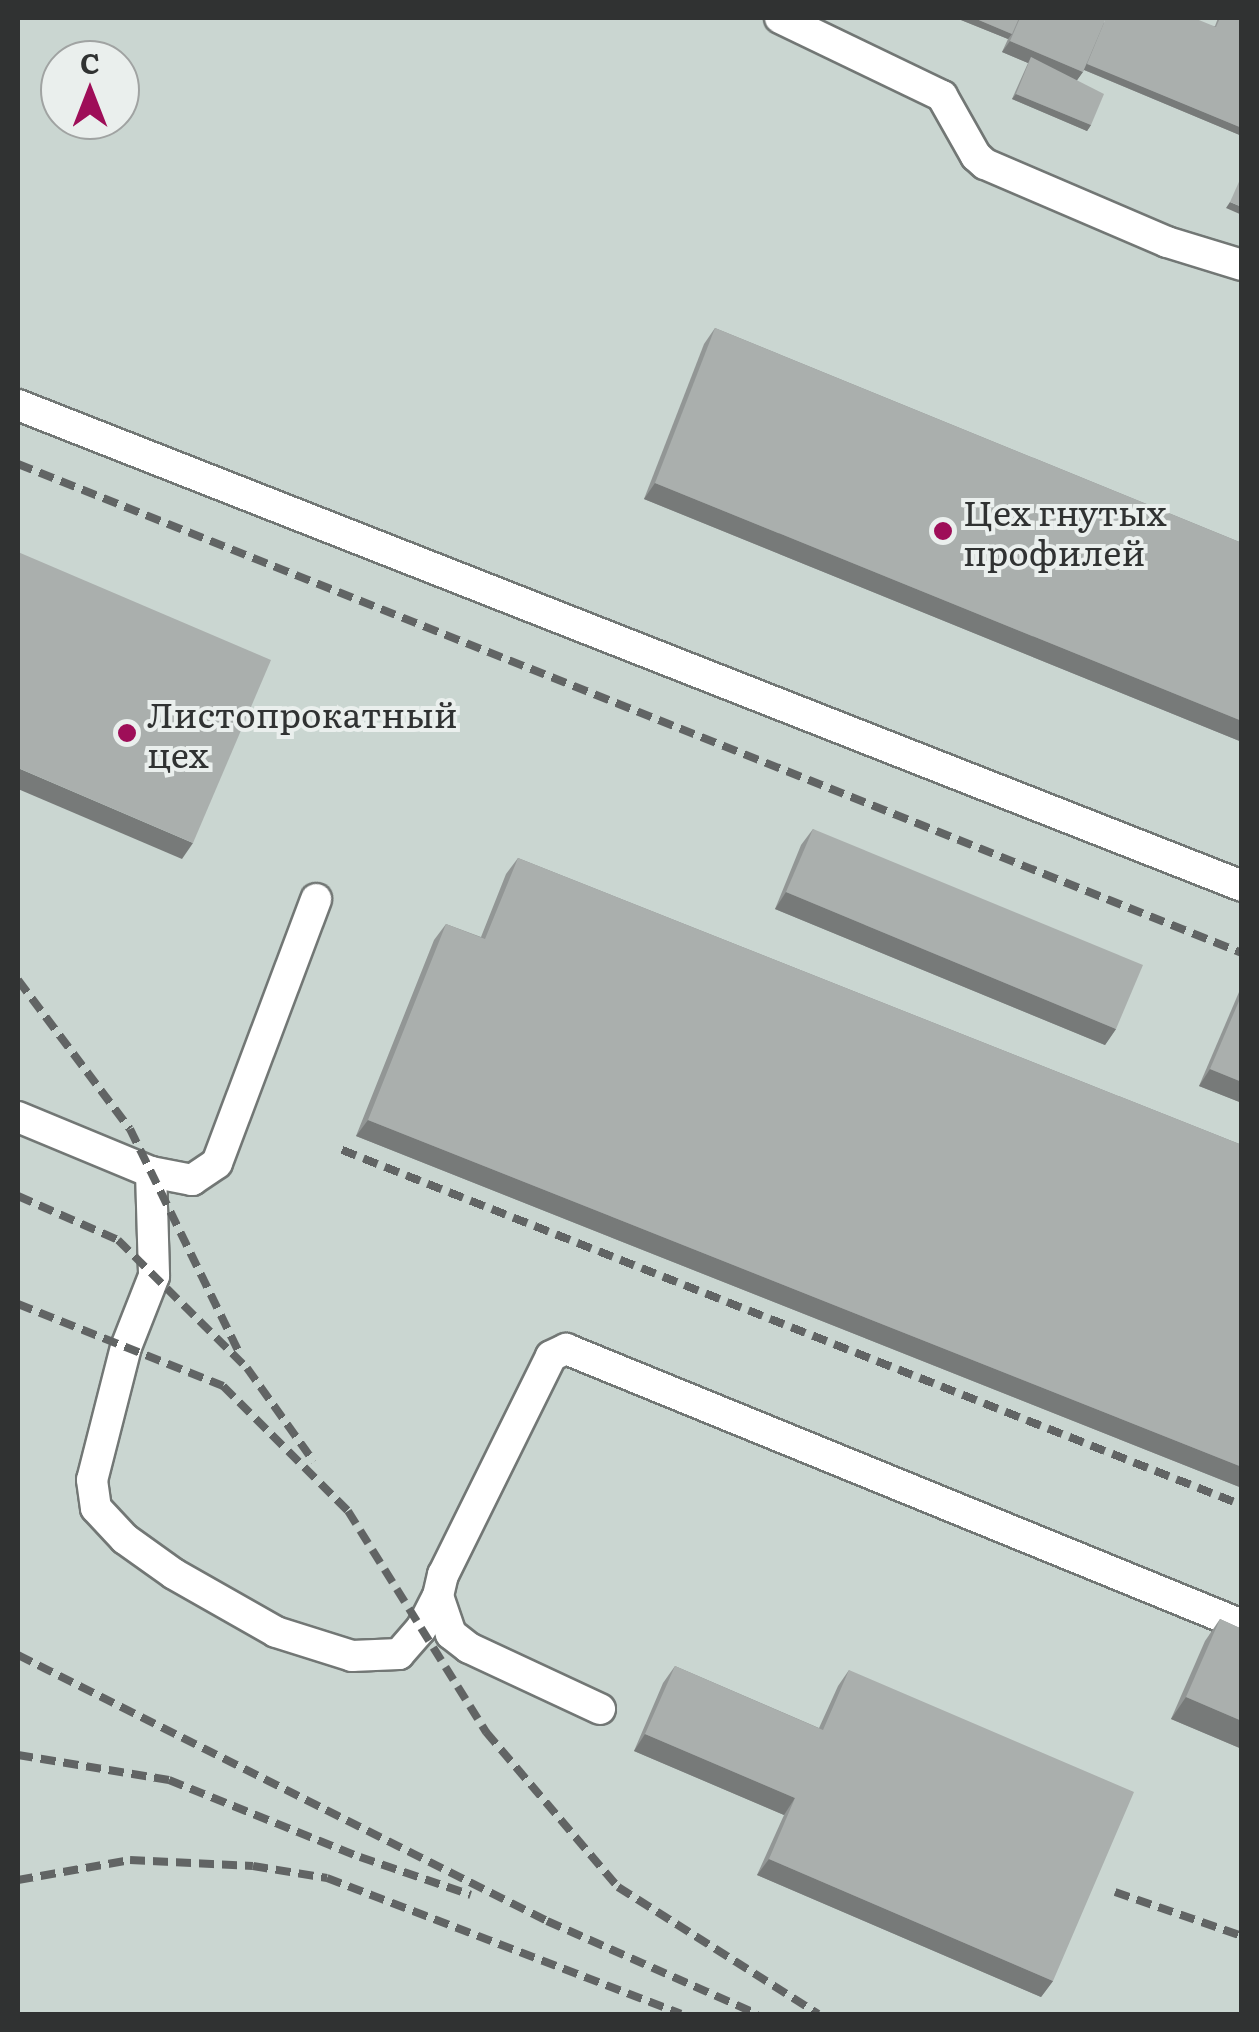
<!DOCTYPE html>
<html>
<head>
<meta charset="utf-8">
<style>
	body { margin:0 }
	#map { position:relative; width:1259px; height:2032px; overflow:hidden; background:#dde2e0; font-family:Literata,serif }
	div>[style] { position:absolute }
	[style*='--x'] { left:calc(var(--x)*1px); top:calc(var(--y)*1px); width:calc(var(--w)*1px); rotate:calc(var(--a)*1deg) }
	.built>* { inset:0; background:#cad6d1 }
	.roads { filter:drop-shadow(2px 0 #727775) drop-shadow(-2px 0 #727775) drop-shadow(0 2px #727775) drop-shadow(0 -2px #727775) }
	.minor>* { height:30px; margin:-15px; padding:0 15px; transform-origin:15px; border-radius:15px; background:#fff }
	.rail>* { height:8px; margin-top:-4px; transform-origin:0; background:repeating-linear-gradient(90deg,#616464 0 15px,transparent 0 23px) }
	.wall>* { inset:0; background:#929695 }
	.shaded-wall>* { inset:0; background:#777a79 }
	.building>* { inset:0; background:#aaafad }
	.dots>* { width:28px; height:28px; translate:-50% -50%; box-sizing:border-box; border:5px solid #eaefed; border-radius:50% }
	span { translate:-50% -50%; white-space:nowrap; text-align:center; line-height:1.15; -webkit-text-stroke:8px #eaefed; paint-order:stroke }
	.poi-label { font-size:35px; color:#303232 }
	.left { translate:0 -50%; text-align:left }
	.frame { position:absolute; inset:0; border:20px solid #303232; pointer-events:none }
	.north { position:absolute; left:40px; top:40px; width:100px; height:100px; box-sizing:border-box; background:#eaefed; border:2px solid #a0a3a2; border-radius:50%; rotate:0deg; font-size:28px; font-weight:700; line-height:40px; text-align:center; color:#303232 }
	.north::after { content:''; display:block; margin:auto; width:35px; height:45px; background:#9e0e58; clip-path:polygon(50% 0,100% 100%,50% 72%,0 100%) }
</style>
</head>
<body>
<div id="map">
	<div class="built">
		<div style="clip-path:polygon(evenodd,18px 18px,1241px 18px,1241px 2014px,18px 2014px,18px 18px,60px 60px,120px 60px,120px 120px,60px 120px,60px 60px)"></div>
	</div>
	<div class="roads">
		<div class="minor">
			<div style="--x:780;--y:18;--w:180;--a:25.7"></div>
			<div style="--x:942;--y:96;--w:69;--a:60.5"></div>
			<div style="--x:976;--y:156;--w:12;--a:42"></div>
			<div style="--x:985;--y:164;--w:198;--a:23.2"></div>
			<div style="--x:1167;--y:242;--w:78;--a:17"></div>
			<div style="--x:18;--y:405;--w:1315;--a:21.45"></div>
			<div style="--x:18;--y:1117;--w:144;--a:22.5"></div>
			<div style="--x:151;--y:1172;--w:42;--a:11"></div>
			<div style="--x:192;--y:1180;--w:30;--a:-34"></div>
			<div style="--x:217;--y:1163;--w:282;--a:-69.4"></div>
			<div style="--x:151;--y:1172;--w:104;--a:88.3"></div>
			<div style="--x:154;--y:1276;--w:76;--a:111.5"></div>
			<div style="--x:126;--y:1347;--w:137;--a:104.3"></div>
			<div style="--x:92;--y:1480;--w:28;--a:82"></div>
			<div style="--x:96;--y:1508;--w:42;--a:46.9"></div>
			<div style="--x:125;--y:1539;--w:60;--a:35.5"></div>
			<div style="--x:174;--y:1574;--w:117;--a:29.6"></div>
			<div style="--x:276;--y:1632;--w:80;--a:17.5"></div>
			<div style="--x:352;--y:1656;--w:47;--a:-2.4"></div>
			<div style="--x:399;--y:1654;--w:33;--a:-49"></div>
			<div style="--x:421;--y:1629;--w:37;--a:-63"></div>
			<div style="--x:600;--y:1709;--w:145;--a:-155"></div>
			<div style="--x:469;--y:1648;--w:23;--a:-142"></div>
			<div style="--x:451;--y:1634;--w:40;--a:-108.9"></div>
			<div style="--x:438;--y:1596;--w:22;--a:-77"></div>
			<div style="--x:443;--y:1575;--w:244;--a:-63.7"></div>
			<div style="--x:551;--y:1356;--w:17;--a:-25"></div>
			<div style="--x:566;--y:1349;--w:730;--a:22.21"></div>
		</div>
	</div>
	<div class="rail">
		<div style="--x:18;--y:464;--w:1318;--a:21.78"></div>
		<div style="--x:18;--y:980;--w:186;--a:53.1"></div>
		<div style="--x:130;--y:1129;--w:246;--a:64"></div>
		<div style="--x:342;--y:1150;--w:967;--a:21.53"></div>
		<div style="--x:18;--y:1196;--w:109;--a:23.7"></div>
		<div style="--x:118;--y:1240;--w:182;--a:44.8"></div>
		<div style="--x:247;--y:1368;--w:115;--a:54.5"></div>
		<div style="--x:18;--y:1304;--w:221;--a:21.8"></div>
		<div style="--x:223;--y:1386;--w:177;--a:45"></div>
		<div style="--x:348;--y:1511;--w:261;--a:58"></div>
		<div style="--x:486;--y:1732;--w:204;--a:49.6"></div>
		<div style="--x:618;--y:1887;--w:237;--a:32.4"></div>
		<div style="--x:18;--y:1655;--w:592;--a:26.69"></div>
		<div style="--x:547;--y:1921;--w:230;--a:23.9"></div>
		<div style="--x:18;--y:1755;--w:153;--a:9.4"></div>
		<div style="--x:169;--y:1780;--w:206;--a:22"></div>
		<div style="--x:360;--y:1857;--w:117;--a:18.9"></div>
		<div style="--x:18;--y:1880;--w:114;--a:-10.1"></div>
		<div style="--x:130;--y:1860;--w:123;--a:2.8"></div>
		<div style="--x:253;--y:1866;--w:75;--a:9.2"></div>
		<div style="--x:327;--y:1878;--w:379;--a:21"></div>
		<div style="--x:1115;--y:1892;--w:134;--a:19.1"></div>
	</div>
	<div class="wall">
		<div style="clip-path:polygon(956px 18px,1215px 26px,1218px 18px,1242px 18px,1242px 136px,1084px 70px,1077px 80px,1091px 125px,1087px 131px,1012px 99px,1028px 63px,1002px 52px,1008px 39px)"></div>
		<div style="clip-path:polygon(715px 328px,1242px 543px,1242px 742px,644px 499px,704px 344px)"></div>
		<div style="clip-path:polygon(813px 829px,1116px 1029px,1105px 1045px,775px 909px,801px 845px)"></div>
		<div style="clip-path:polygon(518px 858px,1242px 1145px,1242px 1488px,356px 1136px,434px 940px,446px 924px,481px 937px,506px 874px)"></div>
		<div style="clip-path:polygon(1242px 985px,1242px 1103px,1199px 1086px)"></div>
		<div style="clip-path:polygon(1220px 1619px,1242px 1629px,1242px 1749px,1171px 1719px,1205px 1641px)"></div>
		<div style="clip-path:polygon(675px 1666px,819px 1728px,838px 1686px,849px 1670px,1053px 1981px,1041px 1997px,757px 1875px,784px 1815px,634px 1751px,663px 1683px)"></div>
	</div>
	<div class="shaded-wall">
		<div style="clip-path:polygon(956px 18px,974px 18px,1012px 34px,1008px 39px)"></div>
		<div style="clip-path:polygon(1010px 41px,1083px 72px,1075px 83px,1031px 57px,1028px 63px,1002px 52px)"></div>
		<div style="clip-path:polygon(1086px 63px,1242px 128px,1242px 136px,1082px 69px)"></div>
		<div style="clip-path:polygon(1016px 94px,1091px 125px,1087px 131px,1012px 99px)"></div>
		<div style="clip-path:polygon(1230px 202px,1242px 207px,1242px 215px,1226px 208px)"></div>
		<div style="clip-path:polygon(655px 483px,1242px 721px,1242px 742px,644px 499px)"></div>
		<div style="clip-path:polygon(18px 768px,193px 843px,182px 859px,18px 789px)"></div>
		<div style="clip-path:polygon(786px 892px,1116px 1029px,1105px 1045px,775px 909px)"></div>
		<div style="clip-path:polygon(1210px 1069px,1242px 1082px,1242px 1103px,1199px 1086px)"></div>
		<div style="clip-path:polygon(368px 1120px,1242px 1467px,1242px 1488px,356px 1136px)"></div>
		<div style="clip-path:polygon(1186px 1697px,1242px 1721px,1242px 1749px,1171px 1719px)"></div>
		<div style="clip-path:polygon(645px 1734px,795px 1798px,784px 1815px,634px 1751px)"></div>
		<div style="clip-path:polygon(769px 1859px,1053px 1981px,1041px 1997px,757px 1875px)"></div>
	</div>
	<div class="building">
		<div style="clip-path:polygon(974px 18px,1019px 18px,1012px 34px)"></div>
		<div style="clip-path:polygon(1020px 18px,1106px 18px,1083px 72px,1010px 41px)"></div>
		<div style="clip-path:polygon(1106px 18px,1194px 18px,1216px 27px,1220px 18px,1242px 18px,1242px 128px,1087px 64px)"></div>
		<div style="clip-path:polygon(1031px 57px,1104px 94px,1091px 125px,1016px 94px)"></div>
		<div style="clip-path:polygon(1242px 175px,1242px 207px,1230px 202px)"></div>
		<div style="clip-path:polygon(715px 328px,1242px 543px,1242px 721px,655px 483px)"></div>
		<div style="clip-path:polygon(18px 552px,271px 660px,193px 843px,18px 768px)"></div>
		<div style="clip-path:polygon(813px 829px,1143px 965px,1116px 1029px,786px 892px)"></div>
		<div style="clip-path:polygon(518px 858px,1242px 1145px,1242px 1467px,368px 1120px,446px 924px,485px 939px)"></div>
		<div style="clip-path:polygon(1242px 994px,1242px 1082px,1210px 1069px)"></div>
		<div style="clip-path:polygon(1220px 1619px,1242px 1629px,1242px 1721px,1186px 1697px)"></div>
		<div style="clip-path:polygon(675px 1666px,823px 1730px,849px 1670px,1134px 1792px,1053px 1981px,769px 1859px,795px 1798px,645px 1734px)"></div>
	</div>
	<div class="dots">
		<div style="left:943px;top:531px;background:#9e0e58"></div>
		<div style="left:127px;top:733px;background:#9e0e58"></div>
	</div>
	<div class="poi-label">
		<span class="left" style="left:963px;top:531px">Цех гнутых<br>профилей</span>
		<span class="left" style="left:147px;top:733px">Листопрокатный<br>цех</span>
	</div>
	<div class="frame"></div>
	<div class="north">С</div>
</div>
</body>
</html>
